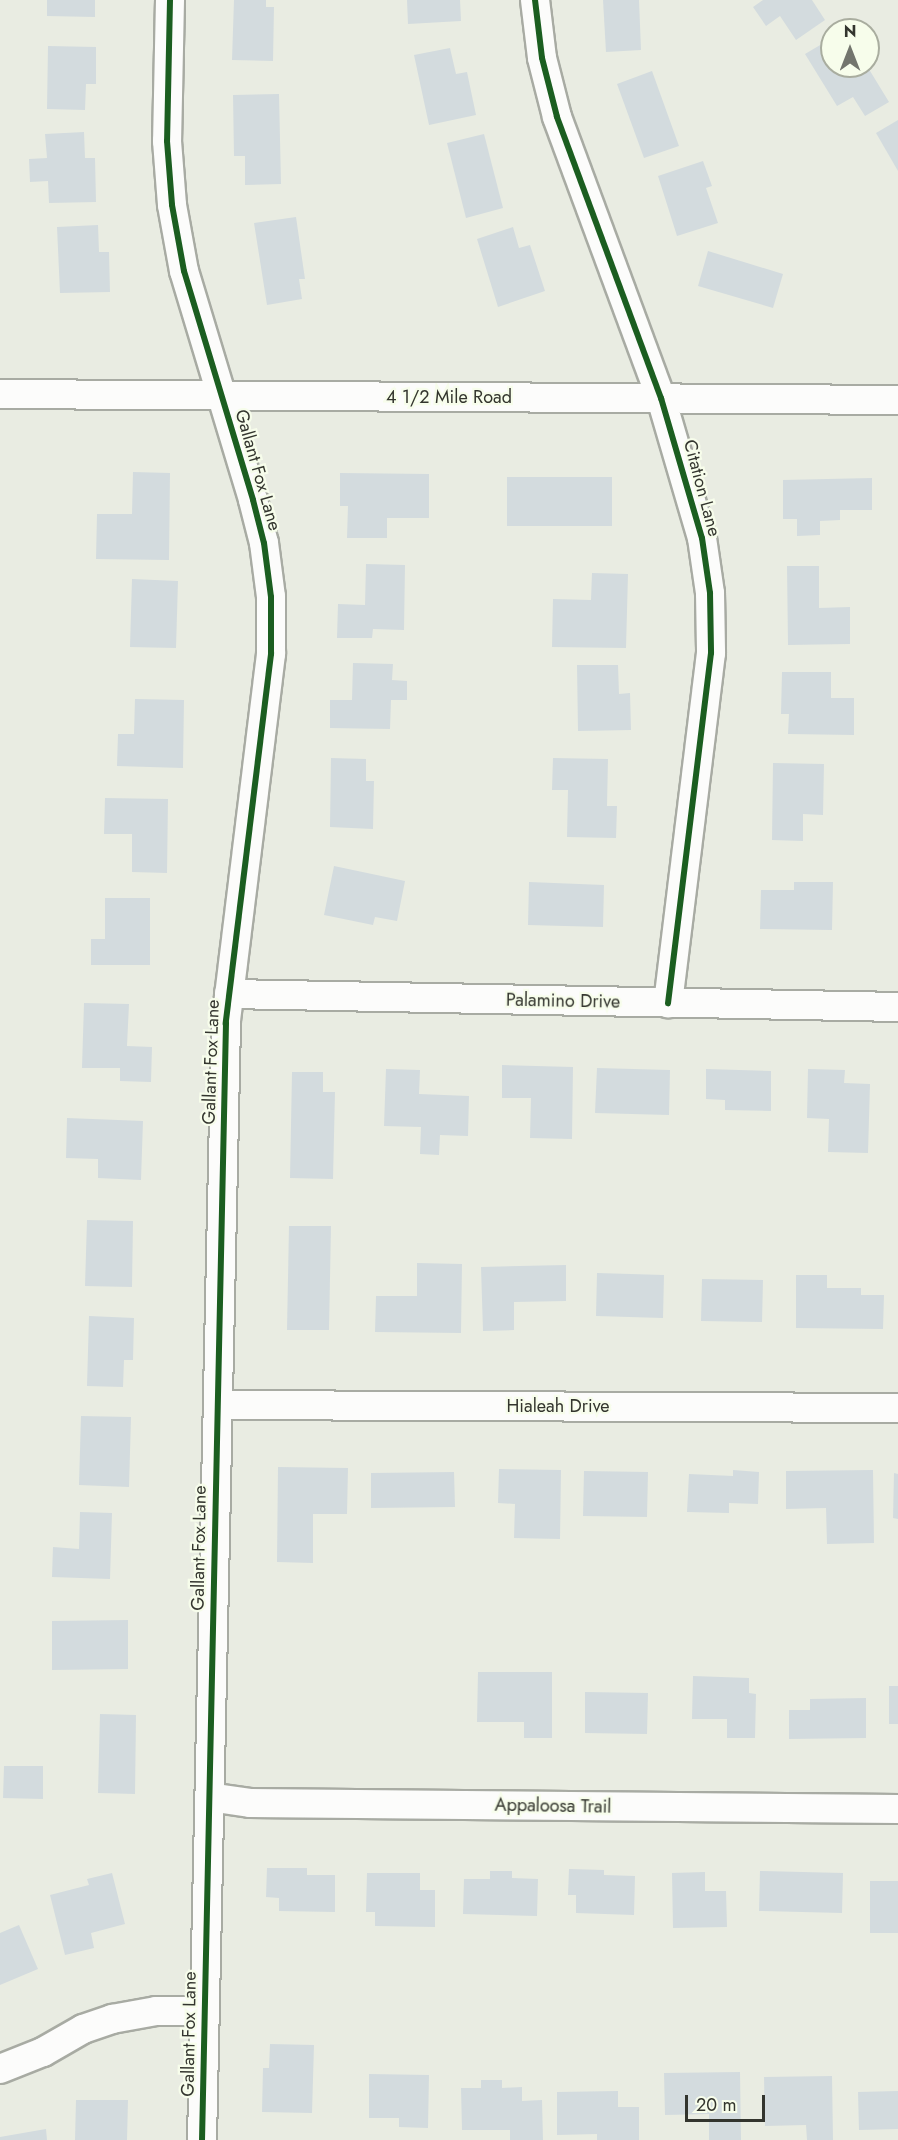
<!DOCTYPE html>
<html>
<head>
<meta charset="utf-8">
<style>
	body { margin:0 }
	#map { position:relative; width:898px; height:2140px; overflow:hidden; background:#e9ece2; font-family:Jost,sans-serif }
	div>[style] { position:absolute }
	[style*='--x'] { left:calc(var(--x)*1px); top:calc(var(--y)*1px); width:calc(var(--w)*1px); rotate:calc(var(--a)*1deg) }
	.building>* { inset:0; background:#d3dbde }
	.roads { filter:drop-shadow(2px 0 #a8aba3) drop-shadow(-2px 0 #a8aba3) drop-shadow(0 2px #a8aba3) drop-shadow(0 -2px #a8aba3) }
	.street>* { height:28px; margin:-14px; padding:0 14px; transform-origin:14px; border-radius:14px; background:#fcfcfb }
	.cycleway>* { height:6px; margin:-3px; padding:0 3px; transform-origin:3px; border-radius:3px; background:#1b5e20 }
	span { translate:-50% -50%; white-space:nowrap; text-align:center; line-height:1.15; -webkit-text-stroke:4.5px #f7fdeb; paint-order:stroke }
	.street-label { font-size:18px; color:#33352e }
	.north { position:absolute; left:820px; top:18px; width:60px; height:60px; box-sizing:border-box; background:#f7fdeb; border:2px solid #a9ad9f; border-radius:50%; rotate:0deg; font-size:16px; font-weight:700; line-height:24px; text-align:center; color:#33352e }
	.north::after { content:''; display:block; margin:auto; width:21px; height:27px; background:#73756d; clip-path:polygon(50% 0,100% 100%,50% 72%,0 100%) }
	.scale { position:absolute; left:685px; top:2095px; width:80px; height:27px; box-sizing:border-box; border:3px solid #33352e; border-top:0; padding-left:8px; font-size:18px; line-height:21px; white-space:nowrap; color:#33352e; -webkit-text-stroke:4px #f7fdeb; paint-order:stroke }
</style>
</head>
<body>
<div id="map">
	<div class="building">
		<div style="clip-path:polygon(47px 0,95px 0,95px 17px,47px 16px)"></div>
		<div style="clip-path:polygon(234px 0,266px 0,266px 7px,274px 7px,273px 61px,232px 60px)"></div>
		<div style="clip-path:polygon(407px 0,460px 0,461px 21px,408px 24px)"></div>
		<div style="clip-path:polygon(603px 0,639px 0,641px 50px,606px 52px)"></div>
		<div style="clip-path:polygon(763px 0,812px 0,825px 20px,796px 40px,780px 16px,766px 26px,753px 7px)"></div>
		<div style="clip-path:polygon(832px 38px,832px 66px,867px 66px,889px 102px,865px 116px,853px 97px,837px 106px,805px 54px)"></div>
		<div style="clip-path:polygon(48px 46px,96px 47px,96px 84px,86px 84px,85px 110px,47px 109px)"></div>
		<div style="clip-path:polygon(450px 48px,456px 74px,467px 72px,476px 115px,429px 125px,414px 55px)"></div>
		<div style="clip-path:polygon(652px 71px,679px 146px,644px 158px,617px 84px)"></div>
		<div style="clip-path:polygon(279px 94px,281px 184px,245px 185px,245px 156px,234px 156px,233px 95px)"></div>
		<div style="clip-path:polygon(898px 120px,898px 171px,876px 133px)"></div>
		<div style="clip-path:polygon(84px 132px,85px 158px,95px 158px,96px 202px,49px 203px,48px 181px,30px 182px,29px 159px,47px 158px,45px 134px)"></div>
		<div style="clip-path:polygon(484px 134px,503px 208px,466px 218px,447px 143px)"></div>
		<div style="clip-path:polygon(703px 161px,712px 186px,706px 188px,718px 223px,677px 236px,658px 176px)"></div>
		<div style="clip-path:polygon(296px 217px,305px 279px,299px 279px,302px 299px,267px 305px,254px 223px)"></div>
		<div style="clip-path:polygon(98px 225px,99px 252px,109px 252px,110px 292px,60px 293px,57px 227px)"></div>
		<div style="clip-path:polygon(513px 227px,519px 248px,530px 245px,545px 291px,498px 307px,477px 239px)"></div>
		<div style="clip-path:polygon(708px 251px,783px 274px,773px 308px,698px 286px)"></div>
		<div style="clip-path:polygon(133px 472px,170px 473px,169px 560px,96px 559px,97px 514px,132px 514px)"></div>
		<div style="clip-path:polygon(340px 473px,429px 474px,429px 518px,387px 518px,387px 538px,347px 538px,348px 506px,340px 506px)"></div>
		<div style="clip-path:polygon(507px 477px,612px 477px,612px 526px,507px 526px)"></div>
		<div style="clip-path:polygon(872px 478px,872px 510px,840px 510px,840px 520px,820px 521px,820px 535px,797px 536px,797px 519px,783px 519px,783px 480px)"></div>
		<div style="clip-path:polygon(366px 564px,405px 565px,404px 630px,373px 629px,372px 638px,337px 638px,338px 604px,365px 605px)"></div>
		<div style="clip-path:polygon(787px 566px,819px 566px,819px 608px,850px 607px,850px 644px,788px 645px)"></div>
		<div style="clip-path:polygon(592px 573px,628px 574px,626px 648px,552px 647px,553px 599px,591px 600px)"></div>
		<div style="clip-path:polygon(132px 579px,178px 581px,176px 648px,130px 647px)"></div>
		<div style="clip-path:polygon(353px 663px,393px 664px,392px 680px,407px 681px,407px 700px,391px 700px,390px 729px,330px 728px,330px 700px,352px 700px)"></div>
		<div style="clip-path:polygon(577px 665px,618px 665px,619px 694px,630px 693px,631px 730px,578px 731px)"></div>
		<div style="clip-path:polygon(782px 672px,831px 672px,831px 698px,854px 698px,854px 735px,788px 734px,789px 714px,781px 714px)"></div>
		<div style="clip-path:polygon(135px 699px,184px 700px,183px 768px,117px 766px,118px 734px,134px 734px)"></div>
		<div style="clip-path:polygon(331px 758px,366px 759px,366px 781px,374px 781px,373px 829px,330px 827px)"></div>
		<div style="clip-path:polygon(553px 758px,608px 759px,607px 806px,617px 806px,616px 838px,567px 837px,568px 790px,552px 790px)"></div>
		<div style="clip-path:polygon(773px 763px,824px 764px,823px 815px,803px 814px,803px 841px,772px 840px)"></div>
		<div style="clip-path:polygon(105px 798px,168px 799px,167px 873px,132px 872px,132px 834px,104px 834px)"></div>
		<div style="clip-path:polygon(334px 866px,405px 881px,397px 921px,375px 917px,373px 925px,324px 915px)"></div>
		<div style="clip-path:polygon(529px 882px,604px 885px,603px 927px,528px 925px)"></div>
		<div style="clip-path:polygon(794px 882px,833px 882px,832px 930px,760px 929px,761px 890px,794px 890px)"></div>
		<div style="clip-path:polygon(105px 898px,150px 898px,150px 965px,91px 965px,91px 939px,105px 939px)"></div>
		<div style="clip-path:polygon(84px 1003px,129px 1004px,127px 1046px,152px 1047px,151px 1082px,120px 1081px,120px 1068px,82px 1068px)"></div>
		<div style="clip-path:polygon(502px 1065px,573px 1067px,572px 1139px,530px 1138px,531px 1098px,502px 1098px)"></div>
		<div style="clip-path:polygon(597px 1068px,670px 1070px,669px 1115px,595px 1113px)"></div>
		<div style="clip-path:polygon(386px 1069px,420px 1070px,419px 1094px,469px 1096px,468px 1136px,440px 1135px,439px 1155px,420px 1154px,421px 1127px,384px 1126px)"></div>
		<div style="clip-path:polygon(706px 1069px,771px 1071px,771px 1111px,725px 1110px,725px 1100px,706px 1099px)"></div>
		<div style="clip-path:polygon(808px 1069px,845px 1070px,844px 1083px,870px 1084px,868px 1153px,828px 1152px,829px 1119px,807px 1118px)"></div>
		<div style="clip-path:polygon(292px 1072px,323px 1072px,323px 1092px,335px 1092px,333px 1179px,290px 1178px)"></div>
		<div style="clip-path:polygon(67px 1118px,143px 1121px,141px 1180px,98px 1178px,98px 1159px,66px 1158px)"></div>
		<div style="clip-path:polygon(87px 1220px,133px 1221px,132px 1287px,85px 1286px)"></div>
		<div style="clip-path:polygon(289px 1226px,331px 1226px,329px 1330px,287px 1330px)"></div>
		<div style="clip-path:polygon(417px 1263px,462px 1264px,461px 1333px,375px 1332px,376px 1296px,417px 1296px)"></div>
		<div style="clip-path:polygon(566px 1265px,566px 1301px,514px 1302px,514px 1330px,483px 1331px,481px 1267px)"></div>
		<div style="clip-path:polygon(597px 1273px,664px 1275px,663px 1318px,596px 1316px)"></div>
		<div style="clip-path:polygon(796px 1275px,827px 1275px,827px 1288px,861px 1288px,861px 1295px,884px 1295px,883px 1329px,796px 1328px)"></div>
		<div style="clip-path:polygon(702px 1279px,763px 1280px,762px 1322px,701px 1321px)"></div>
		<div style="clip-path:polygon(89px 1316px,134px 1318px,133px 1360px,124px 1360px,123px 1387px,87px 1386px)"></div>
		<div style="clip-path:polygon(81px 1416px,131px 1417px,129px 1487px,79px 1485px)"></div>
		<div style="clip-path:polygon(278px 1467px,348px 1468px,347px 1514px,313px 1514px,313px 1563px,277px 1562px)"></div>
		<div style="clip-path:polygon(499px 1469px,561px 1470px,560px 1539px,514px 1538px,515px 1504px,498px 1503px)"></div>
		<div style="clip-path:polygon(733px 1470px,759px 1472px,758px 1504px,729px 1503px,729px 1513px,687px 1512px,689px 1474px,733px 1476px)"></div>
		<div style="clip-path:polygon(873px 1470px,874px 1543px,827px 1544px,826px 1508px,786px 1509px,786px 1471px)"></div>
		<div style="clip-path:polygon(584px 1471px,648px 1472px,647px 1517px,583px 1516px)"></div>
		<div style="clip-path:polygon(454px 1472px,455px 1507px,371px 1508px,371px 1473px)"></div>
		<div style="clip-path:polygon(894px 1473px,898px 1474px,898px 1519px,893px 1518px)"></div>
		<div style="clip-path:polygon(80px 1512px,112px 1513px,110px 1579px,52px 1577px,53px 1547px,79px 1549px)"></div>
		<div style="clip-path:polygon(128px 1620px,128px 1669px,52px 1670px,52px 1621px)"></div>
		<div style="clip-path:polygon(478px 1672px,552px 1672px,552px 1738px,524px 1738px,524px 1722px,477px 1722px)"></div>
		<div style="clip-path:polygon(693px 1676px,749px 1678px,749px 1693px,756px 1694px,755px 1738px,727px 1738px,727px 1719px,692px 1719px)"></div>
		<div style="clip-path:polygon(889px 1686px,898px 1686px,898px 1724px,889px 1724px)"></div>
		<div style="clip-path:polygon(585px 1692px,648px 1693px,647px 1734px,585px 1733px)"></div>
		<div style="clip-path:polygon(866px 1698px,866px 1738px,789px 1739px,789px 1710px,810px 1710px,810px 1699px)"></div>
		<div style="clip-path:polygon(100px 1714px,136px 1715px,135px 1794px,98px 1793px)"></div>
		<div style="clip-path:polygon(4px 1766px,43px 1766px,43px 1799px,3px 1798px)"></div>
		<div style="clip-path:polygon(267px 1868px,307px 1868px,307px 1875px,335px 1875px,335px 1912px,279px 1911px,279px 1898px,266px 1897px)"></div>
		<div style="clip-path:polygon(569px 1869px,604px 1870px,604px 1875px,635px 1876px,634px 1915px,576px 1913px,576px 1895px,568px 1895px)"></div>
		<div style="clip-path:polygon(490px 1871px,512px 1871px,512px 1878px,538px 1879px,537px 1916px,463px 1914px,464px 1879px,490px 1879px)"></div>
		<div style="clip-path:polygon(760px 1871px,843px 1873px,842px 1913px,759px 1911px)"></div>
		<div style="clip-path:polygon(705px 1872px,705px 1891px,726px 1891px,727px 1927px,673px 1928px,672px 1873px)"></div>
		<div style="clip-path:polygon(112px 1873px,125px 1924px,91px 1933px,94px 1948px,65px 1955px,50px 1895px,89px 1885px,87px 1879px)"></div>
		<div style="clip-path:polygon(367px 1873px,420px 1873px,420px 1890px,435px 1890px,435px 1927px,375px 1926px,375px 1912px,366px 1912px)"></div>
		<div style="clip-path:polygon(870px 1881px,898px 1881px,898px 1933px,870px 1933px)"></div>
		<div style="clip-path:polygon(19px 1925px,38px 1969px,0 1985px,0 1933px)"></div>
		<div style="clip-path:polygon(270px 2044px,314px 2045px,312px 2113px,262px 2112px,263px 2068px,269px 2068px)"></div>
		<div style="clip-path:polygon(740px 2072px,741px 2140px,709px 2140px,709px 2114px,665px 2115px,664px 2073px)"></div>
		<div style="clip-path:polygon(369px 2074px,429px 2075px,428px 2128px,399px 2127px,399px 2118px,369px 2118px)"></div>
		<div style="clip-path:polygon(832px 2076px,833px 2140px,807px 2140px,806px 2125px,765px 2126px,764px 2077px)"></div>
		<div style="clip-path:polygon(481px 2080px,502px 2080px,502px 2088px,522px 2087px,522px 2101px,542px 2100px,543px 2140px,510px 2140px,510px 2130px,462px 2130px,461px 2088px,481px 2088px)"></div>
		<div style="clip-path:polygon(618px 2091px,618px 2107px,639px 2107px,639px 2140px,597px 2140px,597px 2134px,557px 2135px,557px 2092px)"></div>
		<div style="clip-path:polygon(898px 2091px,898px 2129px,859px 2130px,858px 2092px)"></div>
		<div style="clip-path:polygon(76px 2100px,128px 2100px,127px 2140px,75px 2140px)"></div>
		<div style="clip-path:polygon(46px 2129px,47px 2140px,0 2140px,0 2137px)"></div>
	</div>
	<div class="roads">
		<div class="street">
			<div style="--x:170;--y:0;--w:141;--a:91.2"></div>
			<div style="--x:167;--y:141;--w:64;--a:85.5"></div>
			<div style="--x:172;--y:205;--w:67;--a:79.7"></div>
			<div style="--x:184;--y:271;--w:239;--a:73.2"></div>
			<div style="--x:253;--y:500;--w:44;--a:75.7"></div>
			<div style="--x:264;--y:543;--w:54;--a:82.6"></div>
			<div style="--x:271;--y:597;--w:57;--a:90"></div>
			<div style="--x:271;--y:654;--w:372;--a:97"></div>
			<div style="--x:226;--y:1023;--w:1117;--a:91.23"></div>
			<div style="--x:535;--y:0;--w:58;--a:83.1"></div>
			<div style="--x:542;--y:58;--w:61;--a:75.7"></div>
			<div style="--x:557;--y:117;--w:300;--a:69.7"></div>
			<div style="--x:661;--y:398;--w:146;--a:73.7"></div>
			<div style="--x:702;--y:538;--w:56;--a:81.7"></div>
			<div style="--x:710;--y:593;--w:60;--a:89"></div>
			<div style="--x:711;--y:653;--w:353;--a:97"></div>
			<div style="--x:0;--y:394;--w:898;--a:0.38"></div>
			<div style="--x:229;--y:994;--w:669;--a:1.11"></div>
			<div style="--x:218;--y:1405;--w:680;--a:0.25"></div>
			<div style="--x:209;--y:1797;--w:41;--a:8.3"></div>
			<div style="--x:250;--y:1803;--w:648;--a:0.53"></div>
			<div style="--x:0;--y:2069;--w:46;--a:-21.6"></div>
			<div style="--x:43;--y:2052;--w:46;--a:-29.9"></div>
			<div style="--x:83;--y:2029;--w:31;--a:-19"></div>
			<div style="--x:112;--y:2019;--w:45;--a:-10.3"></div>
			<div style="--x:156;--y:2011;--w:48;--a:0"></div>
		</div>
	</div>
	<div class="cycleway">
		<div style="--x:170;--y:0;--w:141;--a:91.2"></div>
		<div style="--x:167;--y:141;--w:64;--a:85.5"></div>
		<div style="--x:172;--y:205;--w:67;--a:79.7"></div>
		<div style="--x:184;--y:271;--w:239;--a:73.2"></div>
		<div style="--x:253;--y:500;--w:44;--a:75.7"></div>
		<div style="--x:264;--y:543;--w:54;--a:82.6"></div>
		<div style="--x:271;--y:597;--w:57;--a:90"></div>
		<div style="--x:271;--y:654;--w:372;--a:97"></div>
		<div style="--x:226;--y:1023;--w:1117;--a:91.23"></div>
		<div style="--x:535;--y:0;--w:58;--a:83.1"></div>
		<div style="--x:542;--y:58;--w:61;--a:75.7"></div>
		<div style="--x:557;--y:117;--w:300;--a:69.7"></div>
		<div style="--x:661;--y:398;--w:146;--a:73.7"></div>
		<div style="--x:702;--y:538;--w:56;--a:81.7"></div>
		<div style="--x:710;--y:593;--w:60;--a:89"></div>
		<div style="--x:711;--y:653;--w:353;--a:97"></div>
	</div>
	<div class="street-label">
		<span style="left:449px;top:397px">4 1/2 Mile Road</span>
		<span style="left:258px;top:470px;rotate:74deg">Gallant Fox Lane</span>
		<span style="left:702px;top:488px;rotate:75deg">Citation Lane</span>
		<span style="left:563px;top:1001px;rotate:1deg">Palamino Drive</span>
		<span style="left:211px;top:1062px;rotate:-88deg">Gallant Fox Lane</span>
		<span style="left:558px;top:1406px">Hialeah Drive</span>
		<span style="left:199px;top:1548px;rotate:-89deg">Gallant Fox Lane</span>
		<span style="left:553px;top:1806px;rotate:1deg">Appaloosa Trail</span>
		<span style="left:189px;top:2034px;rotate:-89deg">Gallant Fox Lane</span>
	</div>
	<div class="north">N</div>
	<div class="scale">20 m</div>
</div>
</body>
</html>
